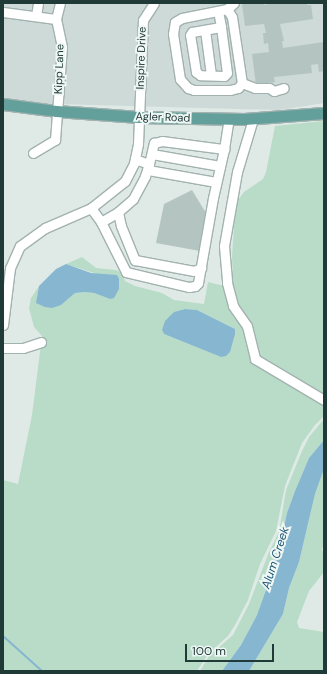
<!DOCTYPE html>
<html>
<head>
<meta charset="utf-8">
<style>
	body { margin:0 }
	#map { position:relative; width:327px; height:674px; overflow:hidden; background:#dfeae7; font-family:"DM Sans",sans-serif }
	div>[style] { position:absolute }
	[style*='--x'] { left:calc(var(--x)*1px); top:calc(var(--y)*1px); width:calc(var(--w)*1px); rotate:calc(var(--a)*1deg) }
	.built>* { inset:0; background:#cddad7 }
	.green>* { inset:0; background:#b8dcc8 }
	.water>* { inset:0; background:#86b6d0 }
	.stream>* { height:2px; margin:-1px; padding:0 1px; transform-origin:1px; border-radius:1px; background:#86b6d0 }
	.building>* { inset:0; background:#b4c5c1 }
	.roads { filter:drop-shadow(1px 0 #a2b2af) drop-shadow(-1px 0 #a2b2af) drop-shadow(0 1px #a2b2af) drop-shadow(0 -1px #a2b2af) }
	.minor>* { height:9px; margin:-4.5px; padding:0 4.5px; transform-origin:4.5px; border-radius:4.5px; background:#fff }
	.major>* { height:11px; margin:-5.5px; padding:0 5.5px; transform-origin:5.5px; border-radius:5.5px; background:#63a09c }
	span { translate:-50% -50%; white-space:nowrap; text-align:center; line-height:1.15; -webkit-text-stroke:4px #eff7f5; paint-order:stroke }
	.street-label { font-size:11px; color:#203a38 }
	.water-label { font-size:12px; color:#1b5575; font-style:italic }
	.frame { position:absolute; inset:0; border:4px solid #203a38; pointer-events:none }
	.scale { position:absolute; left:185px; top:644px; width:89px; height:18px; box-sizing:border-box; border:2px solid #203a38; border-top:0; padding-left:5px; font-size:12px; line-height:14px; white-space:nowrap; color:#203a38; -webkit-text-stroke:3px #eff7f5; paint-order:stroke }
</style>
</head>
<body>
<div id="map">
	<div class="built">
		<div style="clip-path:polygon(3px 3px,324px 3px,324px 103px,279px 110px,57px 104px,15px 101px,3px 98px)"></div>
	</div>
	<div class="green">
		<div style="clip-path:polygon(evenodd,324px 121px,324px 416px,315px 425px,302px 443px,285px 486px,276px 531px,260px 564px,248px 600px,235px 625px,228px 636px,208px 654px,197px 671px,3px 671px,3px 480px,18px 484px,32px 415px,42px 336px,34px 327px,29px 308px,31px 298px,39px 286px,37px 298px,61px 305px,75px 293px,85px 292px,94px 293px,110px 299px,97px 274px,66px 264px,82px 257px,96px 268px,116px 270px,122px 273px,125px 281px,135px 286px,162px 293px,174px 300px,204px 304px,208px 282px,228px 287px,233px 281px,232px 256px,235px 212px,238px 200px,244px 192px,263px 179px,266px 172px,275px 126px,324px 121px,185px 309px,197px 310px,235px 329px,221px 357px,164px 334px,162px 330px,174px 312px,185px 309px)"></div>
		<div style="clip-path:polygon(324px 419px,324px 440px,309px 458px,295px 491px,287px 513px,277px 558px,257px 615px,241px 645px,222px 671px,200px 671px,209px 656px,233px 635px,249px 604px,269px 552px,279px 532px,286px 490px,302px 451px,309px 437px)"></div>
		<div style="clip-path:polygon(324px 469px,324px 544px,322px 549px,324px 556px,324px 572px,309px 591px,297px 622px,299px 628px,324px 632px,324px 671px,249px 671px,283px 614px,289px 588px,299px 562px,315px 494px)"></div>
	</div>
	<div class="water">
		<div style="clip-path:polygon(66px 264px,91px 273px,117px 275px,119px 279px,119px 289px,114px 298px,110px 299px,94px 293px,85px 292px,75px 293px,61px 305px,52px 308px,45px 307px,36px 303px,39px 286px,56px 269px)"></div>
		<div style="clip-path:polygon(185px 309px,197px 310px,235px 329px,235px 334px,230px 352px,226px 356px,221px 357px,164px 334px,162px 330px,165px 321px,174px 312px)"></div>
		<div style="clip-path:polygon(324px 440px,324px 469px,315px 494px,299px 562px,289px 588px,283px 614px,249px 671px,222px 671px,241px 645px,257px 615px,277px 559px,287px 513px,295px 491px,309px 458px)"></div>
	</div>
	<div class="stream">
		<div style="--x:3;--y:636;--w:52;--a:41.9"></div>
	</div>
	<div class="building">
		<div style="clip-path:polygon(247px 3px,264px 3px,264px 5px,273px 3px,307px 3px,307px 5px,311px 5px,313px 19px,280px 24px,284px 41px,282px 41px,283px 48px,324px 42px,324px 71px,319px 72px,318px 64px,311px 65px,312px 73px,274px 77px,275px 82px,256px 85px,252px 54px,269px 52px,268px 43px,264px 44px,263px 33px,266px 33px,264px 24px,245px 26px,242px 4px)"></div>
		<div style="clip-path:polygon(192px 190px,206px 213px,200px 251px,156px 243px,164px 204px)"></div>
	</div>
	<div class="roads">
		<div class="minor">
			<div style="--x:227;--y:9;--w:9;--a:58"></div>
			<div style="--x:232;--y:17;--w:67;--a:81.4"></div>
			<div style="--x:242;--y:83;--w:6;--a:129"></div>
			<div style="--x:238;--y:88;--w:8;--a:166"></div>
			<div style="--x:230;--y:90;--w:36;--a:180"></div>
			<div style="--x:194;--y:90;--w:6;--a:-162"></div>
			<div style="--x:188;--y:88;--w:12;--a:-132"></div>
			<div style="--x:180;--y:79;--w:46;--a:-98.8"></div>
			<div style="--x:173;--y:34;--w:12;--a:-81"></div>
			<div style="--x:175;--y:22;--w:8;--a:-30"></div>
			<div style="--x:182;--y:18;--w:46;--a:-11.3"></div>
			<div style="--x:227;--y:9;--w:9;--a:-41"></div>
			<div style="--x:218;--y:11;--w:16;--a:79"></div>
			<div style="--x:221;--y:27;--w:46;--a:82.6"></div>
			<div style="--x:227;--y:73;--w:4;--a:135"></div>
			<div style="--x:224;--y:76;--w:24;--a:-178"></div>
			<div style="--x:200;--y:75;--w:5;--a:-143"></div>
			<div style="--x:196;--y:72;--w:37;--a:-99"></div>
			<div style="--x:190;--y:35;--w:4;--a:-56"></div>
			<div style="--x:192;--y:32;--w:29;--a:-10"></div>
			<div style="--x:3;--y:12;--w:53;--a:7.5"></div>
			<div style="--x:36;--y:16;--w:13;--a:-81"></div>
			<div style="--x:205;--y:30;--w:45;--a:82.4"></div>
			<div style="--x:242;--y:83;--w:14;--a:21"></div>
			<div style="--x:255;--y:88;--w:14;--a:0"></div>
			<div style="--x:269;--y:88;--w:6;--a:31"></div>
			<div style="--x:274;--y:91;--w:10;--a:-17"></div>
			<div style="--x:253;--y:119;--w:55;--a:106.8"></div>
			<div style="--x:237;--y:172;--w:75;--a:100"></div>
			<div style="--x:224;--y:246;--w:37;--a:85"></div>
			<div style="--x:227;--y:283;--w:24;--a:75"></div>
			<div style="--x:233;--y:306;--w:24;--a:55"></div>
			<div style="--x:247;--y:326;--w:34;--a:76"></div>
			<div style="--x:255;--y:359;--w:80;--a:30.7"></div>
			<div style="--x:33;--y:153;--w:26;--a:-31"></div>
			<div style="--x:55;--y:140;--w:93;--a:-85.7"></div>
			<div style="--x:62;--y:47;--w:29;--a:-102"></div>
			<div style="--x:56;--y:19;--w:16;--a:-76"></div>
			<div style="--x:152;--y:154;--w:69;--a:10"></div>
			<div style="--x:135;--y:159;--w:15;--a:20"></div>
			<div style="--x:149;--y:164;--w:22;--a:-77"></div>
			<div style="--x:154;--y:143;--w:8;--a:-14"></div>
			<div style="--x:162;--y:141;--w:63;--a:7.4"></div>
			<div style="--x:148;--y:170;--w:69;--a:10"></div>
			<div style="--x:91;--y:208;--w:17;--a:54"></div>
			<div style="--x:101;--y:222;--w:56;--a:63.4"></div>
			<div style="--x:126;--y:272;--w:65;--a:13.4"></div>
			<div style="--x:189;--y:287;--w:6;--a:-9"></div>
			<div style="--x:195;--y:286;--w:4;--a:-45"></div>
			<div style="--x:198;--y:283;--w:86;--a:-80"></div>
			<div style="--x:213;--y:198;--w:50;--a:-77.3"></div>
			<div style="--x:224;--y:149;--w:30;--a:-81"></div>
			<div style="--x:118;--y:212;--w:14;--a:78"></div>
			<div style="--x:121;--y:226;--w:37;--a:68"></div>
			<div style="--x:135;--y:260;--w:60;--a:10.6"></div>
			<div style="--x:194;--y:271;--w:8;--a:-23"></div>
			<div style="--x:101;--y:222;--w:20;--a:-30"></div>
			<div style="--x:118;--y:212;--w:20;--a:-41"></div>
			<div style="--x:133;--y:199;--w:26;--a:-62"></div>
			<div style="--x:145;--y:176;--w:13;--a:-72"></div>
			<div style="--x:3;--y:325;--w:57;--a:-83"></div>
			<div style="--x:10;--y:268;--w:24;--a:-66"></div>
			<div style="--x:20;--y:246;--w:31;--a:-36"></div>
			<div style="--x:45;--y:228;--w:50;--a:-23.5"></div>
			<div style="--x:91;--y:208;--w:43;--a:-38.5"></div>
			<div style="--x:125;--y:181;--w:20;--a:-63"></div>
			<div style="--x:134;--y:163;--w:19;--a:-78"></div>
			<div style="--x:138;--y:144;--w:124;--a:-87.7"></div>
			<div style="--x:143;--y:20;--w:20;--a:-57"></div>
			<div style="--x:3;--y:348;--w:20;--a:0"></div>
			<div style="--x:23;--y:348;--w:19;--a:-18"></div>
		</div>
		<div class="major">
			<div style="--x:3;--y:104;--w:53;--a:7.5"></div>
			<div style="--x:56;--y:111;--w:83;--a:4.1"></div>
			<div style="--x:139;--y:117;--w:105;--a:1.1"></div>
			<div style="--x:244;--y:119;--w:80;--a:-4.3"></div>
		</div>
	</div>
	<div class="street-label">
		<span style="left:141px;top:58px;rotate:-88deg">Inspire Drive</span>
		<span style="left:59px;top:69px;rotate:-88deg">Kipp Lane</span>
		<span style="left:163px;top:117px;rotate:2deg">Agler Road</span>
	</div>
	<div class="water-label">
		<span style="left:276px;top:558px;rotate:-72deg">Alum Creek</span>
	</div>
	<div class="frame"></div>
	<div class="scale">100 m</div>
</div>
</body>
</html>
